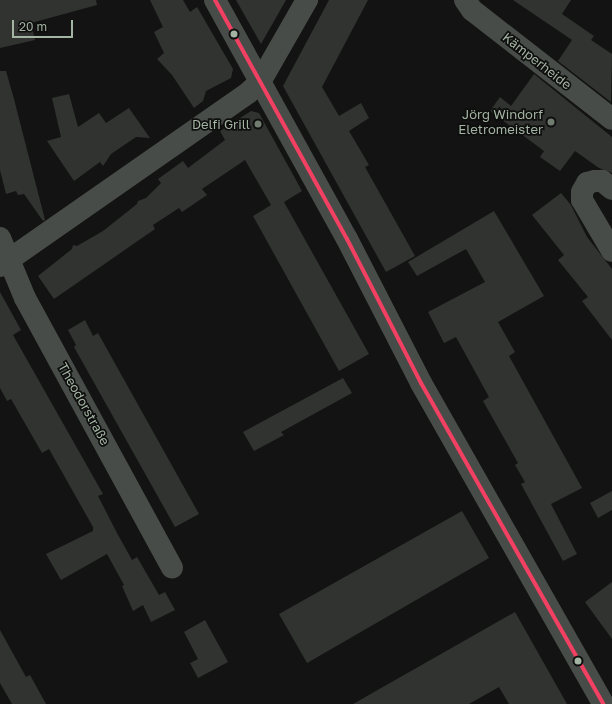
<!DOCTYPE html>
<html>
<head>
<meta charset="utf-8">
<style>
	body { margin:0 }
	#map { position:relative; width:612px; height:704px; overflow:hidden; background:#121312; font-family:"Golos Text",sans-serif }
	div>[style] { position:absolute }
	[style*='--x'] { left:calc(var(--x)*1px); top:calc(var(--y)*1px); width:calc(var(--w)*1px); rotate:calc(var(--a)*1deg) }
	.building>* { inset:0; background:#313331 }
	.minor>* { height:22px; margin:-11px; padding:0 11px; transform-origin:11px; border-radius:11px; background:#484c48 }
	.bus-1>* { height:4px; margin:-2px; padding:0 2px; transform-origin:2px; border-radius:2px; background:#f24062 }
	.dots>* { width:11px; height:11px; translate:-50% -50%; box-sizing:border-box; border:2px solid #0d0e0d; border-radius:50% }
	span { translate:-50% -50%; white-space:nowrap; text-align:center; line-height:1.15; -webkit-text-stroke:3.5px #0d0e0d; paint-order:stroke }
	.street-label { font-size:13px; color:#a4b4a3 }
	.poi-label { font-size:13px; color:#a4b4a3 }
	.right { translate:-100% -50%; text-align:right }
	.scale { position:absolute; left:12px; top:20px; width:61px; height:18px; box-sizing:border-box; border:2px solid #a4b4a3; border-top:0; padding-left:5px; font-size:12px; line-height:14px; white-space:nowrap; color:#a4b4a3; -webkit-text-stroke:3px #0d0e0d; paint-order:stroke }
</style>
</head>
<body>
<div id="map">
	<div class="building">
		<div style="clip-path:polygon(0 0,96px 0,97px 5px,31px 23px,35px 40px,0 48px)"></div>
		<div style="clip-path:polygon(150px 0,183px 0,190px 12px,197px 7px,233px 69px,231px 78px,206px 91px,203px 101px,194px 108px,172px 75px,157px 59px,164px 53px,154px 32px,163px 27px)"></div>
		<div style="clip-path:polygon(236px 0,286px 0,261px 44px)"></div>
		<div style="clip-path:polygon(329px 0,368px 0,322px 87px,339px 116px,361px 103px,369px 118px,349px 131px,369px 165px,365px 167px,415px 256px,386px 272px,283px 86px)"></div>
		<div style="clip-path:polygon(513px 0,571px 0,562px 14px,594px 36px,591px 40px,612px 54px,611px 102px,558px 61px,572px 40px)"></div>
		<div style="clip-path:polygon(0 71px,6px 71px,14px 99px,45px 220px,43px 221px,24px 194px,18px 195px,16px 191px,6px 194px,0 170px)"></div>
		<div style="clip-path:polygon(534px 74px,612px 137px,612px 173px,599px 168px,575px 151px,560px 171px,540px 157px,544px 151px,490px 111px,500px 97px,511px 106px)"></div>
		<div style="clip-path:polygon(69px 94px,78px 127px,99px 113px,106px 123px,129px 108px,150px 138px,136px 137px,111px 154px,103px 166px,100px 162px,74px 181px,47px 141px,61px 137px,52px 98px)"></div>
		<div style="clip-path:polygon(251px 111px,259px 113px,302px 191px,284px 202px,369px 354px,339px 371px,253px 216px,271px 205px,245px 160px,202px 189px,207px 195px,182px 212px,179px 208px,153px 225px,155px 229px,54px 299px,38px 276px,72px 249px,73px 245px,77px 246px,103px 231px,137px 204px,138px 201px,146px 198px,161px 183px,158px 179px,183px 161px,188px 168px,225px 140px,220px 131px)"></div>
		<div style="clip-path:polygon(561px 193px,571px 205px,587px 237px,612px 269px,612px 340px,582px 301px,588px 297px,558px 260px,564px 255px,532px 215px)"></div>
		<div style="clip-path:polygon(494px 211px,544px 296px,498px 322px,515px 352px,509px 356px,582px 488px,551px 504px,577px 554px,563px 561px,521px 484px,525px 482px,515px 465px,518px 463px,483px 401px,489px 397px,456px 337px,444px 343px,428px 312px,485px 282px,466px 249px,417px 276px,408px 262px)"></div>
		<div style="clip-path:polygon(0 292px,21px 330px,13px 335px,103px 494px,98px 496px,117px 533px,132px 560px,137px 557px,159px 595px,165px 592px,175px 610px,151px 622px,143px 605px,133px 611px,122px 586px,124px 585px,107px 554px,61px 580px,46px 554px,93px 531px,93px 527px,49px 449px,42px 453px,11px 399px,7px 401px,0 388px)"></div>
		<div style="clip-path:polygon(85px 320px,93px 336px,98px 333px,199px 514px,175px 527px,74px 347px,76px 345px,68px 330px)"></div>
		<div style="clip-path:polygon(343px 378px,352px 393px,281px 432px,284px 435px,254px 451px,243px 432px)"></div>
		<div style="clip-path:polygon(612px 491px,612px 510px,598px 518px,590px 503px)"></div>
		<div style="clip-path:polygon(462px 511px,489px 558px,307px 663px,279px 614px)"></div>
		<div style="clip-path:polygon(612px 582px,612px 639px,585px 602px)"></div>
		<div style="clip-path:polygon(515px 612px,567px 704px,509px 704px,499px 687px,469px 704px,353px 704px)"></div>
		<div style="clip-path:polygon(205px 620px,228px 662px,198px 678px,190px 663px,198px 659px,184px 632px)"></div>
		<div style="clip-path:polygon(0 630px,26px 677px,30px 675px,46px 704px,12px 704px,0 683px)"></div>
	</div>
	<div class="minor">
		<div style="--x:215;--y:0;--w:273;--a:61.1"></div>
		<div style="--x:347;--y:239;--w:162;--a:62.8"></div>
		<div style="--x:421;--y:383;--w:369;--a:60.4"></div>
		<div style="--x:465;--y:0;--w:12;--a:55"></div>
		<div style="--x:472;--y:10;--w:177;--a:37.9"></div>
		<div style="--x:612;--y:189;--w:13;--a:-141"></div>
		<div style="--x:602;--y:181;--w:7;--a:180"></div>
		<div style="--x:595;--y:181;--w:8;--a:166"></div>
		<div style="--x:587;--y:183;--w:10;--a:119"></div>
		<div style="--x:582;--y:192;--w:8;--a:90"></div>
		<div style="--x:582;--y:200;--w:59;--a:59.5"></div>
		<div style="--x:0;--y:238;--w:65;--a:67.4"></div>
		<div style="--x:25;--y:298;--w:307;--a:61.4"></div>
		<div style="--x:0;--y:266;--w:302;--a:-34.9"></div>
		<div style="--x:248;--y:93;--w:16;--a:-43"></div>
		<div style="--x:260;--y:82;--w:95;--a:-60.2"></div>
	</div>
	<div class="bus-1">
		<div style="--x:215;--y:0;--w:273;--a:61.1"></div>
		<div style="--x:347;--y:239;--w:162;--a:62.8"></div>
		<div style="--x:421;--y:383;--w:369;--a:60.4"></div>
	</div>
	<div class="dots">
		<div style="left:234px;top:34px;background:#a4b4a3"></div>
		<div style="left:551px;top:122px;background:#717c70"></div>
		<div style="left:258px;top:124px;background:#717c70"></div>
		<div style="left:578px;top:661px;background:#a4b4a3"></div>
	</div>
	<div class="street-label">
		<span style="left:537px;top:61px;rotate:38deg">Kämperheide</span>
		<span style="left:84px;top:404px;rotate:61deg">Theodorstraße</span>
	</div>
	<div class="poi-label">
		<span class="right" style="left:543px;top:122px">Jörg Windorf<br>Eletromeister</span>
		<span class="right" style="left:250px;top:124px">Delfi Grill</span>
	</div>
	<div class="scale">20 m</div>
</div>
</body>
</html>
